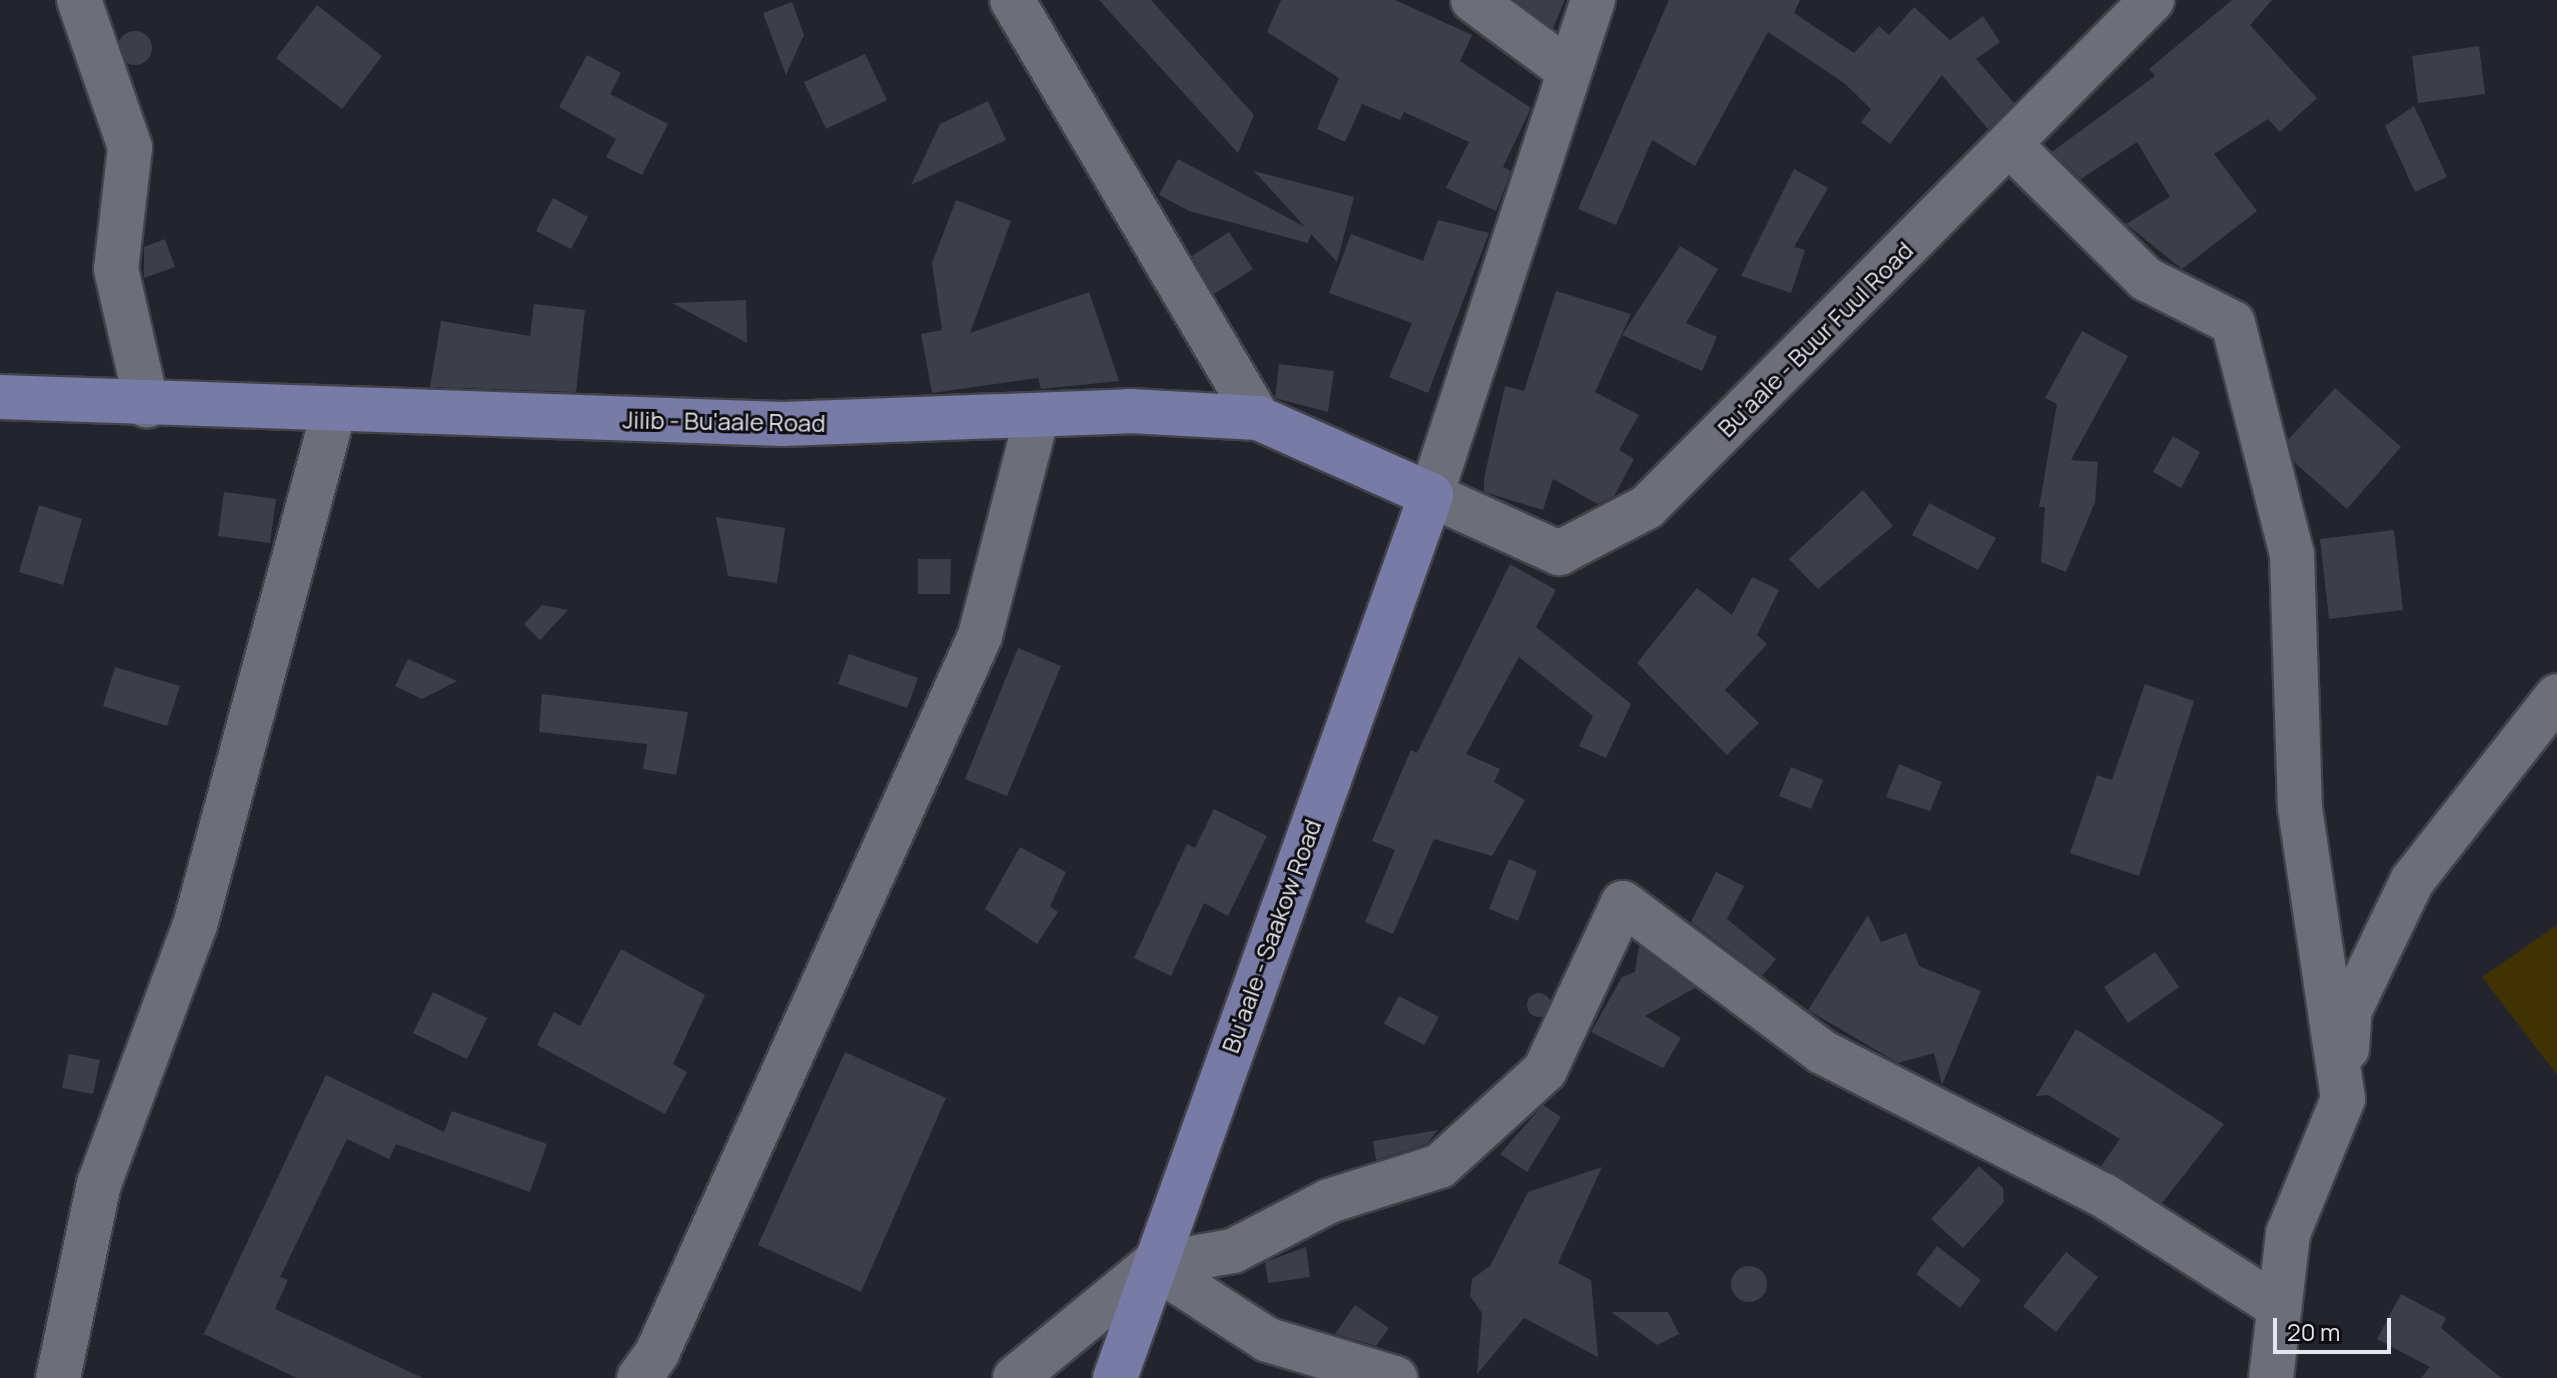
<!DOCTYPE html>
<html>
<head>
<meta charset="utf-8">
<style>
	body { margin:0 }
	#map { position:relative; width:2557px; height:1378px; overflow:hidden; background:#24242e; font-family:Manrope,sans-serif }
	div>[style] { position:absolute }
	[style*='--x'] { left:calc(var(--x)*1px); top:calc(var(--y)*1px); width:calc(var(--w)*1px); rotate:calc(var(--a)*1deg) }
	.green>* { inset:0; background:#413204 }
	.building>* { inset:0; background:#3d3e49 }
	.round { border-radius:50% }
	.roads { filter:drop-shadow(2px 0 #41424a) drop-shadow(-2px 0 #41424a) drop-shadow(0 2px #41424a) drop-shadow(0 -2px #41424a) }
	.minor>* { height:44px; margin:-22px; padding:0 22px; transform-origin:22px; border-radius:22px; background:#6c6e7a }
	.major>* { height:44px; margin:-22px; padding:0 22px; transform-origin:22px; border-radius:22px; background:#787ba6 }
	span { translate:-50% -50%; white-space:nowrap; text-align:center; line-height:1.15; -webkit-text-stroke:6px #0e0e12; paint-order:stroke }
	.street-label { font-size:24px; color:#e6e7ee }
	.scale { position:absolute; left:2273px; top:1318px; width:118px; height:36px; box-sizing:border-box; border:4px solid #e6e7ee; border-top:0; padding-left:10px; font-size:24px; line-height:28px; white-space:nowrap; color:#e6e7ee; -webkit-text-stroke:6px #0e0e12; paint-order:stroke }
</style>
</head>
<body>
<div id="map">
	<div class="green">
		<div style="clip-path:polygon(2557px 925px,2557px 1075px,2482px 977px)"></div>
	</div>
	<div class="building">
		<div style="clip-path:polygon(1099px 0,1151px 0,1254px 115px,1238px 153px)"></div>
		<div style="clip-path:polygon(1281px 0,1395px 0,1472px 35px,1460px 61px,1531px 108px,1503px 167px,1511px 171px,1496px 211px,1446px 188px,1469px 142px,1404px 112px,1400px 120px,1362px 104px,1345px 142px,1317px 129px,1339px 78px,1267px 32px)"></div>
		<div style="clip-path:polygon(1515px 0,1565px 0,1553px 28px)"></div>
		<div style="clip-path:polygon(1669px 0,1800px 0,1794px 13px,1854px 53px,1879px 26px,1889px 35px,1914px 7px,1950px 40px,1983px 16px,2000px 42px,1976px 59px,2014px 103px,1988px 129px,1942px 75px,1890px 144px,1861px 122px,1871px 109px,1844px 83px,1768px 32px,1695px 166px,1652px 140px,1616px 225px,1578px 209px)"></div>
		<div style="clip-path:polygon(2232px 0,2272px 0,2250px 25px,2317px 98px,2280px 132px,2268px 119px,2214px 154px,2257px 211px,2182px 269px,2126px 224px,2170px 197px,2137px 142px,2081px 179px,2052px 152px,2155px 76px,2149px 69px)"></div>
		<div style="clip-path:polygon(792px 2px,804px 35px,786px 75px,763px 13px)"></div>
		<div style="clip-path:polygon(317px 5px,382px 56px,342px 109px,276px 58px)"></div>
		<div class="round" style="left:118px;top:31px;width:34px;height:34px"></div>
		<div style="clip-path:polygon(2479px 46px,2485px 94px,2418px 103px,2412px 56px)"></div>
		<div style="clip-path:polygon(865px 54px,887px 100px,826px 129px,804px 82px)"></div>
		<div style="clip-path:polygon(587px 55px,621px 73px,610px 94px,668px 124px,642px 175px,606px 157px,616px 139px,559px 107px)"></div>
		<div style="clip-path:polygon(988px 101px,1006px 140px,911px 185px,940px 124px)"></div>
		<div style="clip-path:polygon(2414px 106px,2447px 177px,2415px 192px,2385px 126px)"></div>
		<div style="clip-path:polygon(1178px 159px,1305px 227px,1254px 171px,1354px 197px,1337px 262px,1311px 234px,1308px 243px,1189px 211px,1159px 195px)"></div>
		<div style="clip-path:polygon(1794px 169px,1828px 188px,1794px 247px,1805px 250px,1791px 293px,1741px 276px)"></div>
		<div style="clip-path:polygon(553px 198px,588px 217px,571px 249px,536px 231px)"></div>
		<div style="clip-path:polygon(956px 200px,1011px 221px,970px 333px,1089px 292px,1119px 381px,1041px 389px,1038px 378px,932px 393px,921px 334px,942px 330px,932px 263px)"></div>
		<div style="clip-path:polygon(1438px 220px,1489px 233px,1428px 393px,1389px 377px,1412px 323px,1329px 293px,1351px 234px,1423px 261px)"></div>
		<div style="clip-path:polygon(1229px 232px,1253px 269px,1214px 294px,1192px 256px)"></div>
		<div style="clip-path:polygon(165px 239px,175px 267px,144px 278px,144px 247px)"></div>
		<div style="clip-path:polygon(1680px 246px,1718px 269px,1686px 323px,1717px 337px,1702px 371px,1622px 335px)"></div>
		<div style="clip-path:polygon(1556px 291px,1631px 314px,1595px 392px,1639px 415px,1619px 450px,1634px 459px,1614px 496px,1598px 504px,1553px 479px,1543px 510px,1484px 492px,1484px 478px,1505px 386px,1524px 391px)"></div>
		<div style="clip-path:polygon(746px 300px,747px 343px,672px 303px)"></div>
		<div style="clip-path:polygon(534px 304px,585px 310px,576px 392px,430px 387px,441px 321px,530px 336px)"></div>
		<div style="clip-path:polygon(2082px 331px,2128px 356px,2071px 460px,2098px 462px,2095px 502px,2066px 572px,2041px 562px,2045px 507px,2039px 507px,2057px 404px,2045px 398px)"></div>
		<div style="clip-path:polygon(1279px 364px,1334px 371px,1328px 412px,1275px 398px)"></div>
		<div style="clip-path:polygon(2335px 388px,2401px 447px,2347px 509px,2294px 462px,2288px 440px)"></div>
		<div style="clip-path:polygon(2173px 436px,2200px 452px,2181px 488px,2153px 472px)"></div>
		<div style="clip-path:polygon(1863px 490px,1893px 526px,1818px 589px,1789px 559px)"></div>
		<div style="clip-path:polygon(224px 492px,276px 499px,270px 543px,218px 536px)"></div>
		<div style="clip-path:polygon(1929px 503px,1996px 538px,1978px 570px,1912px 535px)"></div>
		<div style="clip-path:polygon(39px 505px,82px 519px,63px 585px,19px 572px)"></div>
		<div style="clip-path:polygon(716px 517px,785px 528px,777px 583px,728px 576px)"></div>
		<div style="clip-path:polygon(2394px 530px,2403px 610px,2329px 619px,2320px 539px)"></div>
		<div style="clip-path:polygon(918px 559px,951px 559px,950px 594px,918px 594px)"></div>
		<div style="clip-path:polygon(1510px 564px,1556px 590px,1536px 627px,1631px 704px,1606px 758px,1579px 746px,1593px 716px,1519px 657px,1466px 754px,1500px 769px,1494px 782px,1525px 800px,1492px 856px,1434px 839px,1393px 934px,1365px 922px,1395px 850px,1372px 841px,1411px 750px,1417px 753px)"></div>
		<div style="clip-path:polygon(1752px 577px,1779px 590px,1757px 635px,1767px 644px,1725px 690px,1759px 723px,1727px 755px,1637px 663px,1697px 588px,1732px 615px)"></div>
		<div style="clip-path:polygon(542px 605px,568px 610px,540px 640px,524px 624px)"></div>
		<div style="clip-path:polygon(1018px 648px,1061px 666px,1007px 796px,965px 779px)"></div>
		<div style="clip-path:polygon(849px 654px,918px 678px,907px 708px,838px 684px)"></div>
		<div style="clip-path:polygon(408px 659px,457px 681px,422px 699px,395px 686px)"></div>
		<div style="clip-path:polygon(115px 667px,180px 686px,167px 726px,103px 706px)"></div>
		<div style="clip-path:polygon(2145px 684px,2194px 701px,2139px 876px,2070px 853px,2097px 775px,2112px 780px)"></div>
		<div style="clip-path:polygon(542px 694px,688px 712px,676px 775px,643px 769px,647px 744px,539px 732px)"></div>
		<div style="clip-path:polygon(1899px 764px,1942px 782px,1930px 811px,1886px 797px)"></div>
		<div style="clip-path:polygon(1791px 767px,1823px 780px,1811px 809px,1779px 796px)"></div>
		<div style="clip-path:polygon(1214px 809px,1267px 836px,1228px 916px,1204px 903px,1171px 976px,1134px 958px,1187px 844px,1195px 848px)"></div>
		<div style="clip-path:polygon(1020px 847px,1066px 872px,1050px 906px,1058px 912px,1037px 944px,985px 909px)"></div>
		<div style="clip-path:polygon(1509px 859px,1537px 871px,1518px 921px,1489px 909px)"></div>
		<div style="clip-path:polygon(1716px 872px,1744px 886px,1727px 919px,1776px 959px,1762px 976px,1691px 922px)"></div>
		<div style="clip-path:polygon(1868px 915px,1881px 942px,1906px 933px,1919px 966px,1981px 991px,1942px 1085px,1934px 1053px,1898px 1063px,1808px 1010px)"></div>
		<div style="clip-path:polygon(1639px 946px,1695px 988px,1645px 1016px,1681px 1038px,1663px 1068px,1591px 1032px,1622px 977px,1635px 972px)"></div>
		<div style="clip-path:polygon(621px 949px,705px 995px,673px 1064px,687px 1072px,665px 1114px,537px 1045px,554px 1012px,580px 1026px)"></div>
		<div style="clip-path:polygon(2155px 952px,2179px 987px,2128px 1023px,2104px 987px)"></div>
		<div style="clip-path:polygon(433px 992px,487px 1018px,467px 1059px,413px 1033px)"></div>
		<div class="round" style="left:1527px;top:993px;width:24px;height:24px"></div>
		<div style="clip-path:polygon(1399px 996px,1439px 1017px,1424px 1045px,1384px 1024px)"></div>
		<div style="clip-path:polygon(2076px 1029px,2224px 1124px,2162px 1203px,2101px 1166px,2120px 1139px,2048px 1095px,2036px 1096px)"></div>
		<div style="clip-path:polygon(845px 1052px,946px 1098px,861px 1292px,758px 1245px)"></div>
		<div style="clip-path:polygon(69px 1054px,100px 1060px,93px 1094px,62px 1088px)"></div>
		<div style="clip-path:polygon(326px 1075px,444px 1132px,452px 1111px,547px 1144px,530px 1192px,396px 1144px,389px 1159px,347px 1139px,280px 1277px,288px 1280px,275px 1309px,423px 1378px,297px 1378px,204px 1334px)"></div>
		<div style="clip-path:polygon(1543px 1105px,1561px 1117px,1527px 1172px,1500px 1154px)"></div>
		<div style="clip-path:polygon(1438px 1130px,1427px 1144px,1376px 1160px,1373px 1141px)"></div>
		<div style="clip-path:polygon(1979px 1166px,2003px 1188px,2004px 1202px,1963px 1248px,1931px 1219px)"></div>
		<div style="clip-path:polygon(1602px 1167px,1558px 1263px,1591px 1280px,1598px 1357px,1524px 1318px,1477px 1374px,1482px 1313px,1470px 1296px,1472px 1279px,1490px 1266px,1528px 1192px)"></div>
		<div style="clip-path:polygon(1937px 1246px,1981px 1280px,1960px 1308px,1916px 1274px)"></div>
		<div style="clip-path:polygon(1306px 1247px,1310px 1277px,1268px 1283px,1265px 1262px)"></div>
		<div style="clip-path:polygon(2066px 1252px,2098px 1277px,2056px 1332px,2023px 1306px)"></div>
		<div class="round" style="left:1731px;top:1266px;width:36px;height:36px"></div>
		<div style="clip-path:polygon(2401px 1294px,2446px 1318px,2441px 1328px,2501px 1378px,2421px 1378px,2430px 1367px,2377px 1339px)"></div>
		<div style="clip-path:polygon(1355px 1305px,1389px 1328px,1376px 1346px,1335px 1334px)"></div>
		<div style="clip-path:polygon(1611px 1312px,1668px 1312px,1679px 1334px,1657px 1345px)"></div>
	</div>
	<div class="roads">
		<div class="minor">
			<div style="--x:79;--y:0;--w:156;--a:70.9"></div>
			<div style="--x:130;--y:147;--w:123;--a:96.5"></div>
			<div style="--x:116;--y:269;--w:140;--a:77.2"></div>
			<div style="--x:1012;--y:0;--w:485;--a:59.5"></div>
			<div style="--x:1473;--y:0;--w:118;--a:36.4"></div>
			<div style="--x:1593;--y:0;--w:521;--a:108.12"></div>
			<div style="--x:1431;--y:495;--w:141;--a:24.4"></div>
			<div style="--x:1559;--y:553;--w:99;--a:-27.6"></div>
			<div style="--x:1647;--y:507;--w:716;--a:-45.11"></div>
			<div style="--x:2009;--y:144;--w:192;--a:44.6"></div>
			<div style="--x:2146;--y:279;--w:97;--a:26.8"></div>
			<div style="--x:2233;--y:323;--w:239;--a:75.7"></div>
			<div style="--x:2292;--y:555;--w:253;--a:88.2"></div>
			<div style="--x:2300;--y:808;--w:294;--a:81.6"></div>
			<div style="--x:2343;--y:1099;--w:146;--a:112.2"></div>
			<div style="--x:2288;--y:1234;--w:145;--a:96.7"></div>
			<div style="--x:2347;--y:1049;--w:39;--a:-86"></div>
			<div style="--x:2350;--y:1010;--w:143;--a:-64.3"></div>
			<div style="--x:2412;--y:881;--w:235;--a:-51.9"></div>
			<div style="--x:1152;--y:1265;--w:138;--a:32.9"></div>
			<div style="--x:1268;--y:1340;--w:133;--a:16.7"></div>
			<div style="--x:58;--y:1378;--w:198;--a:-78.1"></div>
			<div style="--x:99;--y:1184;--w:276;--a:-69.7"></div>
			<div style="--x:195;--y:925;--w:529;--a:-74.89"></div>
			<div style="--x:639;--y:1378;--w:31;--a:-54"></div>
			<div style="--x:657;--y:1353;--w:786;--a:-65.75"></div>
			<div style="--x:980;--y:636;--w:228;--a:-75.5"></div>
			<div style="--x:1015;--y:1378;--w:178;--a:-39.5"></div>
			<div style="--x:1152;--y:1265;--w:82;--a:-9.8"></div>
			<div style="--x:1233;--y:1251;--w:108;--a:-27.5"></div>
			<div style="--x:1329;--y:1201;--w:116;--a:-17.5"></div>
			<div style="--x:1440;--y:1166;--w:142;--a:-42.4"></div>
			<div style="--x:1545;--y:1070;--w:184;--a:-65"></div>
			<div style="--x:1623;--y:903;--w:249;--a:36.8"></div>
			<div style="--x:1822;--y:1052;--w:315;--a:27"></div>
			<div style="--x:2103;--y:1195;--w:209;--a:32.5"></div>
		</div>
		<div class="major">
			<div style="--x:0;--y:397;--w:783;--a:1.97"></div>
			<div style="--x:783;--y:424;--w:347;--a:-2.1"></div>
			<div style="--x:1130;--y:411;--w:128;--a:3.1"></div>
			<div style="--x:1258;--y:418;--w:189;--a:24"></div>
			<div style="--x:1431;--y:495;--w:938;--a:109.69"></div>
		</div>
	</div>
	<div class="street-label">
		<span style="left:1815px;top:339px;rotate:-45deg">Bu'aale - Buur Fuul Road</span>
		<span style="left:724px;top:421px;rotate:1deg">Jilib - Bu'aale Road</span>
		<span style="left:1271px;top:936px;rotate:-70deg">Bu'aale - Saakow Road</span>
	</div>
	<div class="scale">20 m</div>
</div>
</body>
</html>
